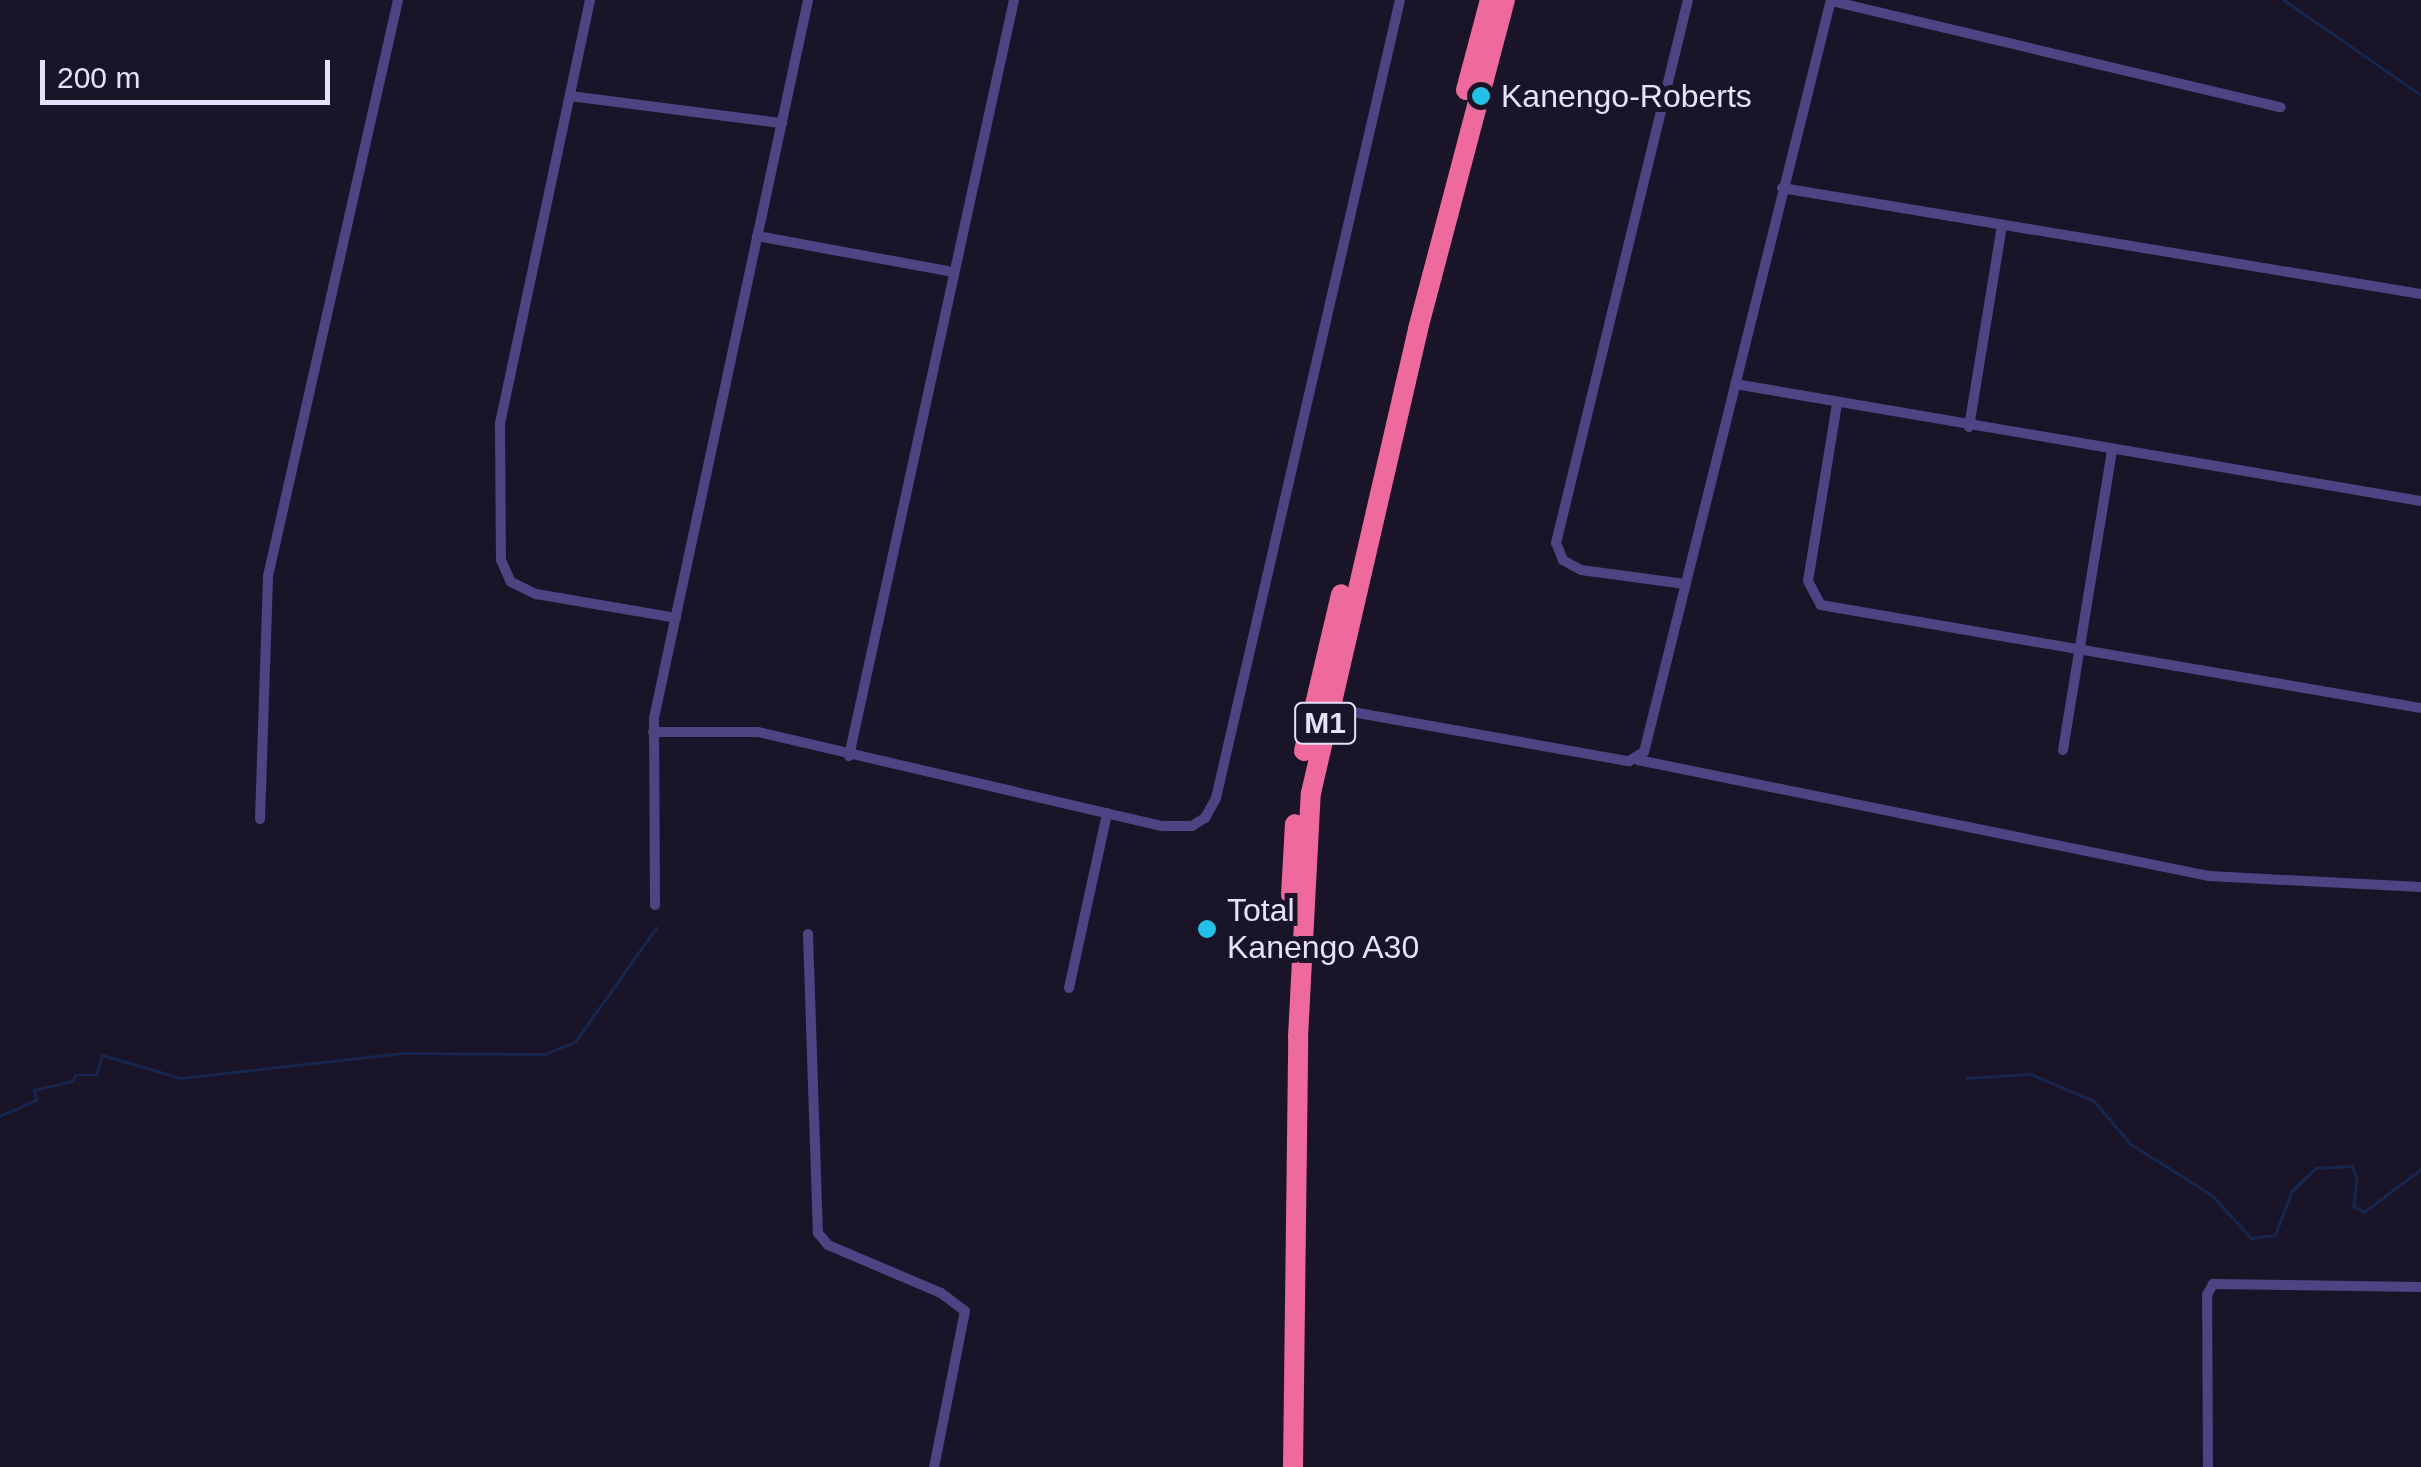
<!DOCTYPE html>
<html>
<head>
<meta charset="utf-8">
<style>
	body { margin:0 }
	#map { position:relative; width:2421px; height:1467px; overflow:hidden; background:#1a1429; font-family:Helvetica,sans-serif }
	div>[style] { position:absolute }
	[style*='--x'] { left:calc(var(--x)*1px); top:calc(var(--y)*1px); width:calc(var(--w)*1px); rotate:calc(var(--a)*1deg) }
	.stream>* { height:2.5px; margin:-1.25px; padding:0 1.25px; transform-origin:1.25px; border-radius:1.25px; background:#16264c }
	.street>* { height:10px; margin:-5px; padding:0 5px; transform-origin:5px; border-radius:5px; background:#4d4583 }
	.highway>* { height:20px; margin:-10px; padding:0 10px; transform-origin:10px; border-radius:10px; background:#ee699c }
	.dots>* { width:28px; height:28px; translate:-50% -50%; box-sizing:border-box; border:5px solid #1a1429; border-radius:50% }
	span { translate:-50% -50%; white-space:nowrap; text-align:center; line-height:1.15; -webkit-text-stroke:10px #1a1429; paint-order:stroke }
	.shield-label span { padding:2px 8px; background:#1a1429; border:2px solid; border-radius:8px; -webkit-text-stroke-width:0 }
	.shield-label { font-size:30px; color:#e6e0fb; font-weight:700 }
	.poi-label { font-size:32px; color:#e6e0fb }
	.left { translate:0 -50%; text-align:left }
	.scale { position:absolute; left:40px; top:60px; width:290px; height:45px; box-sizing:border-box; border:5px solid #e6e0fb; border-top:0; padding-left:12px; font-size:30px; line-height:35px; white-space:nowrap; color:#e6e0fb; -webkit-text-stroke:8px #1a1429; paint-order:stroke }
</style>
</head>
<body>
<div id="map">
	<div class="stream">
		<div style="--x:2284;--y:0;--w:167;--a:34.7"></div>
		<div style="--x:1966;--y:1078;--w:65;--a:-3.5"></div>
		<div style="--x:2031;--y:1074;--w:69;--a:23.2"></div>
		<div style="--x:2094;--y:1101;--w:57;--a:49.3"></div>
		<div style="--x:2131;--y:1144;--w:96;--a:32.2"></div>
		<div style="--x:2212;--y:1195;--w:58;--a:47.8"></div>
		<div style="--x:2251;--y:1238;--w:24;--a:-7"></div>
		<div style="--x:2275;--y:1235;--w:47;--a:-68.9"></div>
		<div style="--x:2292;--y:1191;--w:33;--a:-44"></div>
		<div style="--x:2316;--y:1168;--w:36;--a:-3"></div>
		<div style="--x:2352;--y:1166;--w:12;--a:66"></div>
		<div style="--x:2357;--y:1177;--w:29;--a:96"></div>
		<div style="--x:2354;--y:1206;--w:12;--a:31"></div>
		<div style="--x:2364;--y:1212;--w:71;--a:-37"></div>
		<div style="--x:0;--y:1116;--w:39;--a:-24"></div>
		<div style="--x:36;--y:1100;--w:10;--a:-101"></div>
		<div style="--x:34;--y:1090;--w:40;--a:-13"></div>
		<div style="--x:73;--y:1081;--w:6;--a:-72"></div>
		<div style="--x:75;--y:1075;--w:21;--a:0"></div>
		<div style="--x:96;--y:1075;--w:21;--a:-73"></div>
		<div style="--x:102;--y:1055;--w:82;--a:16.2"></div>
		<div style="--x:181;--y:1078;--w:225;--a:-6.4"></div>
		<div style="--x:405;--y:1053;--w:140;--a:0.4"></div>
		<div style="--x:545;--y:1054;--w:32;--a:-22"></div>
		<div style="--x:575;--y:1042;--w:140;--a:-54.6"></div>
	</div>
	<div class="street">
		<div style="--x:590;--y:0;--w:432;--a:102"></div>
		<div style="--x:500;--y:423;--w:137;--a:89.6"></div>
		<div style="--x:501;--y:560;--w:24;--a:66"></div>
		<div style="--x:511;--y:582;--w:28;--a:26"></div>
		<div style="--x:536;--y:594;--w:142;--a:9.7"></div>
		<div style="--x:1831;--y:1;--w:462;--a:13.3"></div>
		<div style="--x:570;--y:96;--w:214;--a:7.3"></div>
		<div style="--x:1782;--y:188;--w:648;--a:9.42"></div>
		<div style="--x:757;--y:236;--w:200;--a:10.4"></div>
		<div style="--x:1735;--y:384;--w:696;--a:9.68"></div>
		<div style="--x:1837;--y:404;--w:179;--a:99.3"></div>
		<div style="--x:1808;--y:581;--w:27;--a:62"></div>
		<div style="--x:1821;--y:605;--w:609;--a:9.74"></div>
		<div style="--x:1969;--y:427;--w:204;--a:-80.7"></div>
		<div style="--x:1685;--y:584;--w:105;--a:-172.3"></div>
		<div style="--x:1581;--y:570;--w:21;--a:-151"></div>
		<div style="--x:1563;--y:560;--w:18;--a:-112"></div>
		<div style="--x:1556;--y:543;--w:559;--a:-76.34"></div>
		<div style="--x:1330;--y:708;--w:304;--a:10.1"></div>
		<div style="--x:1629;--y:761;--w:17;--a:-31"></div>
		<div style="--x:1644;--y:752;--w:775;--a:-76.04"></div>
		<div style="--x:653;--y:732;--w:105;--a:0"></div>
		<div style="--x:758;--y:732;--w:416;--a:13.1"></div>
		<div style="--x:1163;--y:826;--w:29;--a:0"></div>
		<div style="--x:1192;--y:826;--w:15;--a:-32"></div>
		<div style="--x:1205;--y:818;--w:23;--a:-61"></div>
		<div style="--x:1216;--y:798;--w:819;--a:-77.02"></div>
		<div style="--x:2063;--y:750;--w:302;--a:-80.7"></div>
		<div style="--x:849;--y:756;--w:774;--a:-77.69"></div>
		<div style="--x:1638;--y:760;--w:583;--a:11.48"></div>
		<div style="--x:2209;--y:876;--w:212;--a:3"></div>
		<div style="--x:260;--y:819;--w:243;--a:-88.1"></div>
		<div style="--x:268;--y:576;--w:590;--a:-77.28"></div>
		<div style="--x:655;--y:905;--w:187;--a:-90.3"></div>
		<div style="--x:654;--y:718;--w:734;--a:-77.89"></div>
		<div style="--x:808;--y:934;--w:299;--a:88.1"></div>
		<div style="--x:818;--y:1233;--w:16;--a:50"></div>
		<div style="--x:828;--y:1245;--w:123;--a:23"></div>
		<div style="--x:941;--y:1293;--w:30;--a:37"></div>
		<div style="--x:965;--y:1311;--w:159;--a:101.2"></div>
		<div style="--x:1069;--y:988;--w:179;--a:-77.7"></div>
		<div style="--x:2208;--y:1467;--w:172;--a:-90.3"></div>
		<div style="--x:2207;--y:1295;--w:13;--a:-61"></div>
		<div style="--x:2213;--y:1284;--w:208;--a:0.8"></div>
	</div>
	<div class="highway">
		<div style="--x:1466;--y:90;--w:93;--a:-75.1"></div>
		<div style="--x:1304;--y:751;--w:161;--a:-76.7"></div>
		<div style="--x:1291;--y:895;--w:71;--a:-86.8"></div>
		<div style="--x:1293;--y:1467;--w:430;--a:-89.3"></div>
		<div style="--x:1298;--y:1037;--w:244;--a:-87"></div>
		<div style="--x:1311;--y:793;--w:476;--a:-77"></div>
		<div style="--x:1418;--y:329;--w:340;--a:-75.2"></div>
	</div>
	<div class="dots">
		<div style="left:1481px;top:96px;background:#22c0e6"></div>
		<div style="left:1207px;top:929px;background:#22c0e6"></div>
	</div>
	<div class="shield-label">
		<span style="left:1325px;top:723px">M1</span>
	</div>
	<div class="poi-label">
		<span class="left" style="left:1501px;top:96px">Kanengo-Roberts</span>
		<span class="left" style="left:1227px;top:929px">Total<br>Kanengo A30</span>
	</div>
	<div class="scale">200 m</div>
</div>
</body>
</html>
